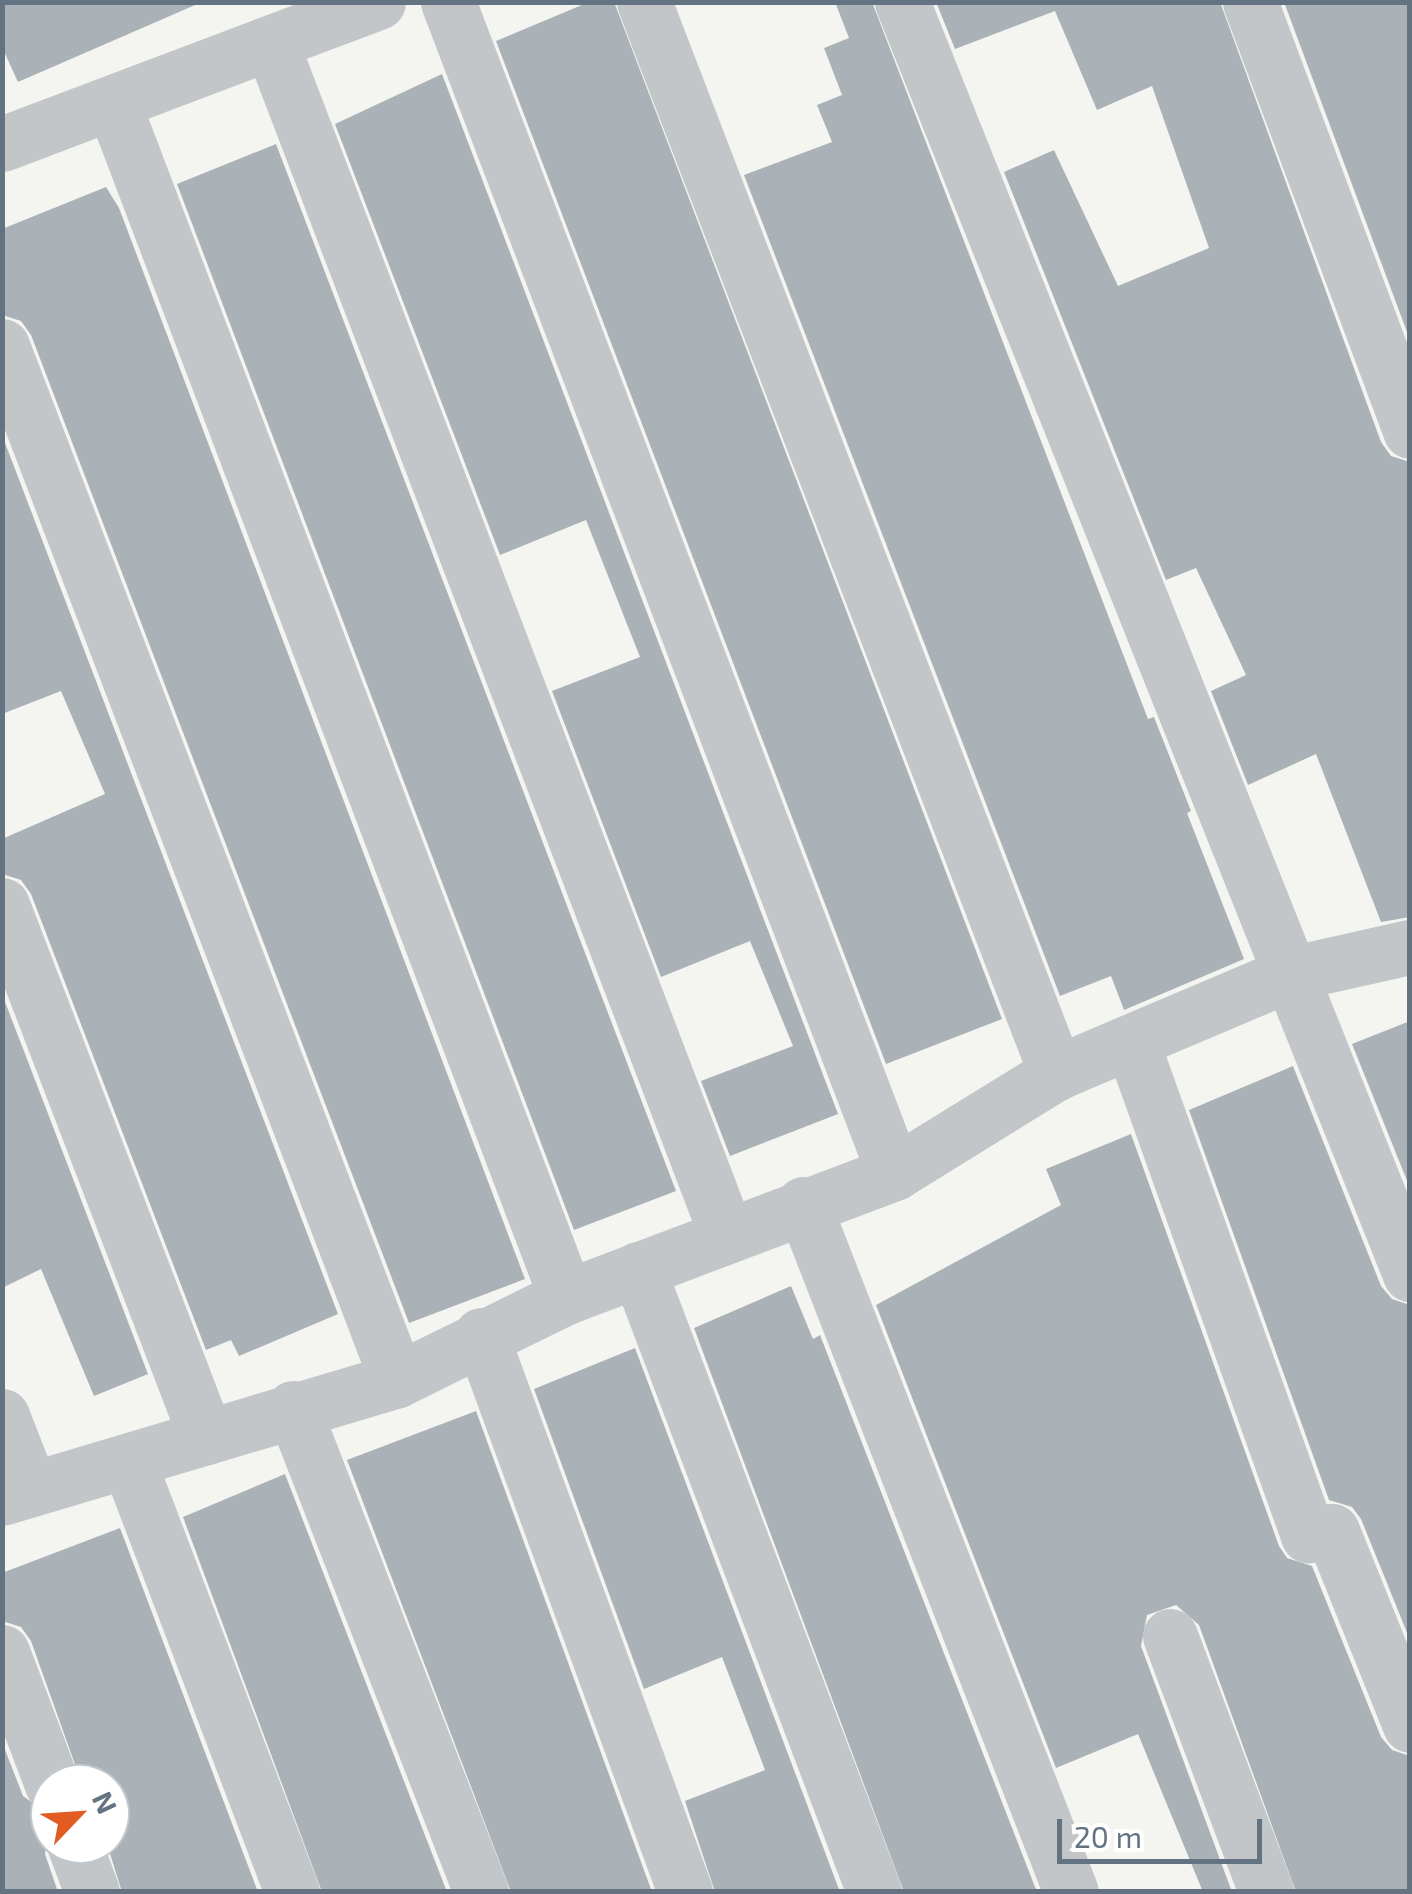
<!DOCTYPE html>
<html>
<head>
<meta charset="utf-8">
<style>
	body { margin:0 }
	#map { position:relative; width:1412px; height:1894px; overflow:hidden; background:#f4f5f1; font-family:"Exo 2",sans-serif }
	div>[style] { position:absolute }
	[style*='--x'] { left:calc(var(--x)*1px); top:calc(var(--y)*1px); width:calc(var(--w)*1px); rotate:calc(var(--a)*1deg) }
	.building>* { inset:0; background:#aab1b7 }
	.street>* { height:55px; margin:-27.5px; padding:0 27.5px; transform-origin:27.5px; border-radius:27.5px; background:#c2c6c9 }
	span { translate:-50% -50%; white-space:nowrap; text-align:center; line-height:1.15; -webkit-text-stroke:10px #fff; paint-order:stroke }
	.frame { position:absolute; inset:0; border:5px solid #637382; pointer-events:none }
	.north { position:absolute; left:30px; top:1764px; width:100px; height:100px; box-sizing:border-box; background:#fff; border:2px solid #c1c7cd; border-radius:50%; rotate:65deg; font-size:28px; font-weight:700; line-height:40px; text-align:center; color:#637382 }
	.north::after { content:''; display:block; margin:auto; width:35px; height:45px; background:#e25b23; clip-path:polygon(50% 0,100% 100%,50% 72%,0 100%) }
	.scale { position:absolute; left:1057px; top:1819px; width:205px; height:45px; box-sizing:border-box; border:5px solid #637382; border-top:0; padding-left:12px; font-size:30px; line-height:35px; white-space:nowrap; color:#637382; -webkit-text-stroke:8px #fff; paint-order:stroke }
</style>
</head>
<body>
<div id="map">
	<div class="building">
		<div style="clip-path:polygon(2px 2px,202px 2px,18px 82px,2px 47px)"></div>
		<div style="clip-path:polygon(589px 2px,614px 2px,1002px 1019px,886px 1064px,496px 41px)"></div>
		<div style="clip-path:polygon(835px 2px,872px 2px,1148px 719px,1154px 717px,1191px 811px,1187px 813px,1244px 959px,1124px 1010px,1111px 976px,1060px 996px,744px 175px,832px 142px,817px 105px,842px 95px,824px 48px,849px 38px)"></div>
		<div style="clip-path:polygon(936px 2px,1220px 2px,1381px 442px,1391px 456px,1410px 462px,1410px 917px,1381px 922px,1316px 754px,1248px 785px,1211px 691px,1246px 675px,1196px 568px,1166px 580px,1004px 172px,1054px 150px,1118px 286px,1209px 248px,1152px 86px,1097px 110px,1055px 11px,955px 49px)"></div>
		<div style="clip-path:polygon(1284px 2px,1410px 2px,1410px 340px)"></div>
		<div style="clip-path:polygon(442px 74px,838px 1114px,730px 1156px,701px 1081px,793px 1046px,750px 941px,661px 977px,552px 691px,640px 657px,586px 520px,500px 555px,335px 124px)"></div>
		<div style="clip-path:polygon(276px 144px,676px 1191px,574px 1230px,177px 184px)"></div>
		<div style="clip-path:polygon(106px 187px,119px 208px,525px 1279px,409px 1323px,31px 335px,21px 321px,2px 315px,2px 229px)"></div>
		<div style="clip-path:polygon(2px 435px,338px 1314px,239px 1356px,231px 1340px,206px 1350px,31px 894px,21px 880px,2px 874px,2px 839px,105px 794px,61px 691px,2px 714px)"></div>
		<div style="clip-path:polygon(2px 994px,148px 1374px,94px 1396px,41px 1269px,2px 1288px)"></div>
		<div style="clip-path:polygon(1410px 1021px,1410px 1188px,1352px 1044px)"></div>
		<div style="clip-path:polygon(1293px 1066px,1381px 1286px,1392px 1299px,1410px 1305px,1410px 1640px,1361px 1519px,1352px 1507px,1329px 1500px,1189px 1110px)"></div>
		<div style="clip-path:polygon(1131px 1134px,1279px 1546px,1287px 1558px,1312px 1566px,1381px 1737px,1392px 1750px,1410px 1756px,1410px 1892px,1296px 1892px,1199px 1625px,1176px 1605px,1147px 1615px,1141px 1646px,1232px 1892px,1203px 1892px,1138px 1734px,1056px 1768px,876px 1305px,1061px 1205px,1046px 1169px)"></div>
		<div style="clip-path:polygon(791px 1286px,813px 1339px,820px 1335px,1037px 1892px,904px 1892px,694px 1328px)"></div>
		<div style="clip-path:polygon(635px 1348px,840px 1892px,715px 1892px,685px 1801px,765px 1770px,722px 1657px,644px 1689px,534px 1389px)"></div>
		<div style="clip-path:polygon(476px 1411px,652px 1892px,511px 1892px,347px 1460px)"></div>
		<div style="clip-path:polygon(285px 1474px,447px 1892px,322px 1892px,183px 1517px)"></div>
		<div style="clip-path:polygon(120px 1528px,258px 1892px,122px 1892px,107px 1844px,110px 1784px,82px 1784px,31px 1641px,21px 1627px,2px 1621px,2px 1573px)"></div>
		<div style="clip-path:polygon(2px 1742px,23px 1796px,50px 1815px,45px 1854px,58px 1892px,2px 1892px)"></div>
	</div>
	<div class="street">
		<div style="--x:448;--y:2;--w:1253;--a:69.15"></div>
		<div style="--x:644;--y:2;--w:1148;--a:68.96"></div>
		<div style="--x:902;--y:2;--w:1370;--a:68.23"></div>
		<div style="--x:1250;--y:2;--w:458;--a:69.5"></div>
		<div style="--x:271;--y:43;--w:1277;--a:69.08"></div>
		<div style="--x:113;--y:103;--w:1277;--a:69.22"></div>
		<div style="--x:2;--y:144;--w:402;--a:-20.7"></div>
		<div style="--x:2;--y:346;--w:1107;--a:69.09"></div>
		<div style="--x:2;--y:905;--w:570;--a:69.02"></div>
		<div style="--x:1132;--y:1043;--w:523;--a:70.32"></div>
		<div style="--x:1308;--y:1535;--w:24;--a:-9"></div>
		<div style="--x:1332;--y:1531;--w:209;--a:68.1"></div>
		<div style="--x:803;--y:1204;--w:738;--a:68.72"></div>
		<div style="--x:638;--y:1269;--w:666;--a:69.25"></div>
		<div style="--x:481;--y:1335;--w:593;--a:69.88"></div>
		<div style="--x:293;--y:1408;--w:519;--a:68.77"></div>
		<div style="--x:2;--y:1416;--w:77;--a:68.7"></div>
		<div style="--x:129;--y:1463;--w:459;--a:69.2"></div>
		<div style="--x:2;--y:1498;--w:412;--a:-16.6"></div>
		<div style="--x:397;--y:1380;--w:188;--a:-26.2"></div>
		<div style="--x:566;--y:1297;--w:351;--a:-20.7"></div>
		<div style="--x:894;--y:1173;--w:190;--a:-31.7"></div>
		<div style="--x:1056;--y:1073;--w:253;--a:-23"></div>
		<div style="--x:1289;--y:974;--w:124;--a:-12.6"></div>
		<div style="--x:1170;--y:1636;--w:273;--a:69.4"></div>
		<div style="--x:2;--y:1652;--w:141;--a:69.3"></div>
		<div style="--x:74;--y:1844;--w:51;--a:69.4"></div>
	</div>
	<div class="frame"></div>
	<div class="north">N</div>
	<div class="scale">20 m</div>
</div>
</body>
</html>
